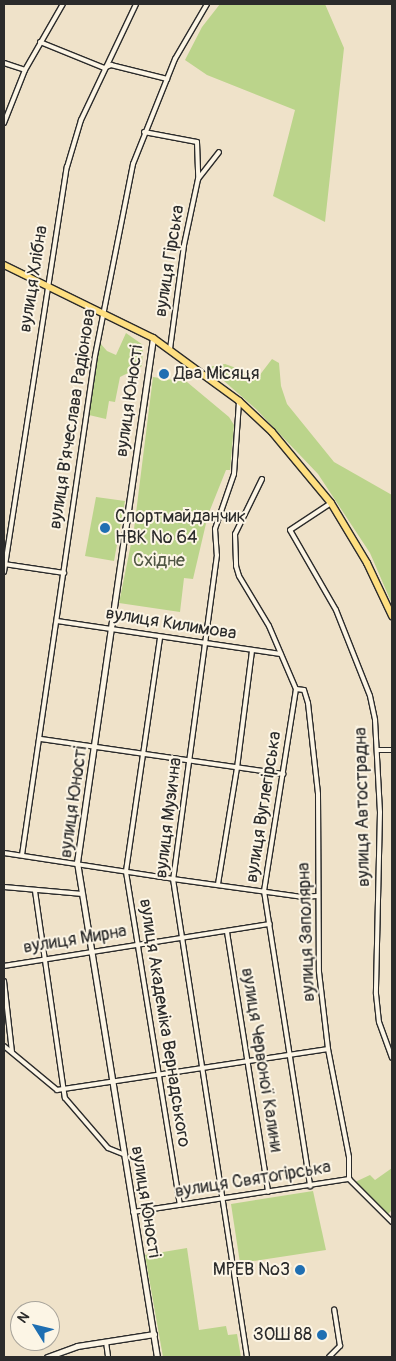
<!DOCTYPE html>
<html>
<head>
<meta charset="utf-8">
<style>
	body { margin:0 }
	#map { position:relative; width:396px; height:1361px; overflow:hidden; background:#efe2c9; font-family:Pangolin,sans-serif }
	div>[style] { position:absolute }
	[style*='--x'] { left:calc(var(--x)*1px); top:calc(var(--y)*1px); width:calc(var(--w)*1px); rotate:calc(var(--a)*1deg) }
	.green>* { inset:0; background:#bbd48b }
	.roads { filter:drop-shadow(1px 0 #2b2b2b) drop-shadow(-1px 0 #2b2b2b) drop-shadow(0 1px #2b2b2b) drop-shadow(0 -1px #2b2b2b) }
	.minor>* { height:4px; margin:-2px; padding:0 2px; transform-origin:2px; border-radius:2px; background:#fcf5e5 }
	.tertiary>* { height:5px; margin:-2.5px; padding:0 2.5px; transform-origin:2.5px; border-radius:2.5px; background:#fcf5e5 }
	.trunk>* { height:6px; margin:-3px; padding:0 3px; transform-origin:3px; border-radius:3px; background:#fedf80 }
	.dots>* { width:14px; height:14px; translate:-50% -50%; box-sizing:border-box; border:2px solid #fcf5e5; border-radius:50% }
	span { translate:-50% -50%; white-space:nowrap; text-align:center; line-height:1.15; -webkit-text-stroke:4px #fcf5e5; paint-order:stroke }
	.street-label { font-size:18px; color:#2b2b2b }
	.poi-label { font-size:18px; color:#2b2b2b }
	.left { translate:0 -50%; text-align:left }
	.right { translate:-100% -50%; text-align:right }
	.park-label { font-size:18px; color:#4f5543 }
	.frame { position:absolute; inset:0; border:5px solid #2b2b2b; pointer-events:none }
	.north { position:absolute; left:10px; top:1301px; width:50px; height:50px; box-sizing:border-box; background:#fcf5e5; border:1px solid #a8a49b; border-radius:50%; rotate:306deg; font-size:14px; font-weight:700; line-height:20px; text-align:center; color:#2b2b2b }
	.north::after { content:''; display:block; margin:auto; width:18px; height:22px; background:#1f6fb2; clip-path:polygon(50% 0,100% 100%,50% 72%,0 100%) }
</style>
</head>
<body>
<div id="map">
	<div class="green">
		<div style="clip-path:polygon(220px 4px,325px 4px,344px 48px,325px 222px,273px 196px,295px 110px,207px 75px,185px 60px,202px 27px)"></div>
		<div style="clip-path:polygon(126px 333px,143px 345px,142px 366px,120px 377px,115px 402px,109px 401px,106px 419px,89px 415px,100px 343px,107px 351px,116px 355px)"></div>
		<div style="clip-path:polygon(272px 359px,279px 363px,281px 386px,287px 404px,334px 462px,392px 495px,392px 604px,370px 553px,318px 474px,256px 409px,208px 367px,225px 364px,259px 376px)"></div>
		<div style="clip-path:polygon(153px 377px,187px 382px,229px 417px,234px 425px,230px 470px,226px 470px,208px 515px,193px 579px,184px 578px,180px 612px,119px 603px,134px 529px)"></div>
		<div style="clip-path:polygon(96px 497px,125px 501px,114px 561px,85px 556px)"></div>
		<div style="clip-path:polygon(392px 1168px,392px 1210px,386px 1216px,353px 1183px,370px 1175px,375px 1180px)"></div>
		<div style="clip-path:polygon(313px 1191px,326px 1250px,240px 1263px,231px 1204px)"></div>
		<div style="clip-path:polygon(187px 1248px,199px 1330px,226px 1326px,228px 1335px,237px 1334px,241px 1357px,163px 1357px,145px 1255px)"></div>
	</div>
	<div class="roads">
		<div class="minor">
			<div style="--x:40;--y:42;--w:69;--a:22.1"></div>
			<div style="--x:104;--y:68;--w:8;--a:-23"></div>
			<div style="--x:111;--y:65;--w:58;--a:14"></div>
			<div style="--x:4;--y:63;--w:22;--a:18"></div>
			<div style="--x:4;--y:123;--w:57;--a:-68.4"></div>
			<div style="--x:25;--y:70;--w:76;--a:-60.1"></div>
			<div style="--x:144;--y:132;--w:54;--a:10.7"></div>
			<div style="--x:197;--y:142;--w:37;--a:88"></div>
			<div style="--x:170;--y:349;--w:105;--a:-82.3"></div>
			<div style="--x:184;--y:245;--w:67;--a:-78"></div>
			<div style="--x:198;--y:179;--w:34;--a:-52"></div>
			<div style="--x:239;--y:402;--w:72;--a:94"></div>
			<div style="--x:234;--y:474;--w:58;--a:109.1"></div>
			<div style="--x:215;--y:529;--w:26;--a:86"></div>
			<div style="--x:217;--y:555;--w:327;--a:97.7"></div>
			<div style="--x:173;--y:879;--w:484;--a:81.2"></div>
			<div style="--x:262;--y:479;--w:61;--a:116.1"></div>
			<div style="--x:235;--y:534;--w:32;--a:88"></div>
			<div style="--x:236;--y:566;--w:10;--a:73"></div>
			<div style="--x:239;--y:576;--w:58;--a:59"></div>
			<div style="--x:269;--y:626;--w:69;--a:66.8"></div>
			<div style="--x:296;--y:689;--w:205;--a:99"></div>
			<div style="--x:264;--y:891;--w:299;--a:81.1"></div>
			<div style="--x:331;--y:503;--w:49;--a:146.6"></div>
			<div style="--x:290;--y:530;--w:92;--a:60.1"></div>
			<div style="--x:336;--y:610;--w:92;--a:68.4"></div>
			<div style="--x:370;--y:696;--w:25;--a:78"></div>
			<div style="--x:375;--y:720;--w:92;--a:86.9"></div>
			<div style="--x:380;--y:812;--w:182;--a:91.3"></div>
			<div style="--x:376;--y:994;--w:28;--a:84"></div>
			<div style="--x:379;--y:1022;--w:38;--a:70"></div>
			<div style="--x:4;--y:564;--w:61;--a:8.5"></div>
			<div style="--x:4;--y:572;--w:410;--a:-81.2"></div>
			<div style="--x:67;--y:167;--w:49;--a:-73.4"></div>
			<div style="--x:81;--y:120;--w:128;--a:-64.6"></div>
			<div style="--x:57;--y:621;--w:226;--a:8.4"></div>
			<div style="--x:160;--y:638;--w:236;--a:98.3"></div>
			<div style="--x:126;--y:872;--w:337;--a:80.8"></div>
			<div style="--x:296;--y:689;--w:8;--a:7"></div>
			<div style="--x:304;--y:690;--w:14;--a:73"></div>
			<div style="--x:308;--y:703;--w:92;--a:83.7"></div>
			<div style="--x:318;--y:794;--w:178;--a:89.7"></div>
			<div style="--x:319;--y:972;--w:78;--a:83.3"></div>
			<div style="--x:328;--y:1049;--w:110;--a:79"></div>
			<div style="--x:349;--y:1157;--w:22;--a:90"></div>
			<div style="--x:41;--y:739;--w:245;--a:8.2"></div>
			<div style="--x:378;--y:750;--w:14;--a:0"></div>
			<div style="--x:4;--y:853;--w:171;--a:8.7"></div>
			<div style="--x:173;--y:879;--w:130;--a:7.9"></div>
			<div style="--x:302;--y:897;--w:15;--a:-4"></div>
			<div style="--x:22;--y:855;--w:504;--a:-81.68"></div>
			<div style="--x:95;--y:356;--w:196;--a:-78.8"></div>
			<div style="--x:133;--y:164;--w:113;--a:-68.2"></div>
			<div style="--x:175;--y:59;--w:64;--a:-59.8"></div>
			<div style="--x:218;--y:884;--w:118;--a:-80.7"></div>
			<div style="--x:237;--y:768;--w:118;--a:-82.7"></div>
			<div style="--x:4;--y:887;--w:79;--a:5.1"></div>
			<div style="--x:35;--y:891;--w:209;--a:81.8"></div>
			<div style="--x:65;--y:1098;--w:66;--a:49.3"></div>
			<div style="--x:108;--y:1148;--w:16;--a:22"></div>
			<div style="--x:227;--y:932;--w:263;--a:81"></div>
			<div style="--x:4;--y:966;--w:269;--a:-9"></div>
			<div style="--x:4;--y:981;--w:71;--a:83.6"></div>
			<div style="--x:4;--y:1046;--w:69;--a:39.7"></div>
			<div style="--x:57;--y:1090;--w:274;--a:-8.6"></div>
			<div style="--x:349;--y:1179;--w:61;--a:45"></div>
			<div style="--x:133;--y:1212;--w:219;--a:-8.7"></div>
			<div style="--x:106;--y:1342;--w:15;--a:82"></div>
			<div style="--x:329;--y:1357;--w:16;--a:-45"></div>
			<div style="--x:340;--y:1346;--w:37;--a:-99"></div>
		</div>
		<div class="tertiary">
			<div style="--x:153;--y:338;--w:529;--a:98.25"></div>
			<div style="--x:77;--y:862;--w:501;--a:80.82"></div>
			<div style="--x:47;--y:1357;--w:32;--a:-20"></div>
			<div style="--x:77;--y:1346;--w:78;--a:-8.9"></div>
		</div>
		<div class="trunk">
			<div style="--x:4;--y:265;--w:166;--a:26.1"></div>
			<div style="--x:153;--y:338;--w:107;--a:36.2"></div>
			<div style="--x:239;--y:401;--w:45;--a:43.2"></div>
			<div style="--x:272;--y:432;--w:92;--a:50.3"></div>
			<div style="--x:331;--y:503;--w:70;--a:59"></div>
			<div style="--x:367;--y:563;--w:59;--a:64.7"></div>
		</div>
	</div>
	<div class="dots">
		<div style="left:164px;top:374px;background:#1f6fb2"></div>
		<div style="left:105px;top:528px;background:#1f6fb2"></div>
		<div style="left:300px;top:1270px;background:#1f6fb2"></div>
		<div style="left:322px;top:1335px;background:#1f6fb2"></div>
	</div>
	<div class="street-label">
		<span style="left:170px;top:261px;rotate:-81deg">вулиця Гірська</span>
		<span style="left:34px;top:279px;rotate:-81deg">вулиця Хлібна</span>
		<span style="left:130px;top:401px;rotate:-82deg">вулиця Юності</span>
		<span style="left:73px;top:419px;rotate:-81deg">вулиця В'ячеслава Радіонова</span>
		<span style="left:171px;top:624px;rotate:9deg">вулиця Килимова</span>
		<span style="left:74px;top:802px;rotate:-82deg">вулиця Юності</span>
		<span style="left:264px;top:807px;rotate:-81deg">вулиця Вуглегірська</span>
		<span style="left:363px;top:807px;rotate:-91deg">вулиця Автострадна</span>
		<span style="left:169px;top:818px;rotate:-83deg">вулиця Музична</span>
		<span style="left:307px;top:932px;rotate:-92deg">вулиця Заполярна</span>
		<span style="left:75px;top:940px;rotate:-9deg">вулиця Мирна</span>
		<span style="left:164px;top:1023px;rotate:81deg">вулиця Академіка Вернадського</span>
		<span style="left:261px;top:1060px;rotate:81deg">вулиця Червоної Калини</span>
		<span style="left:253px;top:1180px;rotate:-9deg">вулиця Святогірська</span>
		<span style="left:145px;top:1202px;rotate:81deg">вулиця Юності</span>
	</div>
	<div class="poi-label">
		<span class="left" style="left:174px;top:374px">Два Місяця</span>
		<span class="left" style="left:115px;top:528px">Спортмайданчик<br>НВК № 64</span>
		<span class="right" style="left:290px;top:1270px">МРЕВ №3</span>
		<span class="right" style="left:312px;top:1335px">ЗОШ 88</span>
	</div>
	<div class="park-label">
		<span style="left:159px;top:561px">Східне</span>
	</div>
	<div class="frame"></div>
	<div class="north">N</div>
</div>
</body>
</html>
